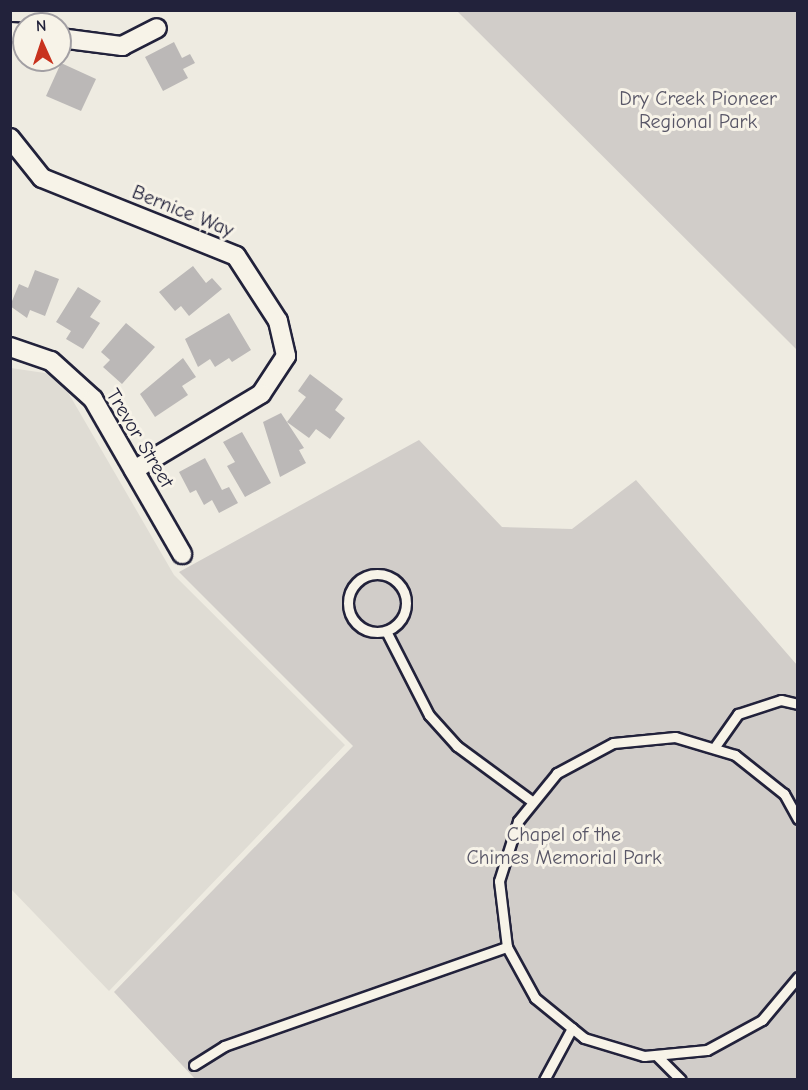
<!DOCTYPE html>
<html>
<head>
<meta charset="utf-8">
<style>
	body { margin:0 }
	#map { position:relative; width:808px; height:1090px; overflow:hidden; background:#eeebe1; font-family:"Comic Neue",sans-serif }
	div>[style] { position:absolute }
	[style*='--x'] { left:calc(var(--x)*1px); top:calc(var(--y)*1px); width:calc(var(--w)*1px); rotate:calc(var(--a)*1deg) }
	.built>* { inset:0; background:#dfdcd4 }
	.green>* { inset:0; background:#d1cdc9 }
	.building>* { inset:0; background:#bbb8b7 }
	.roads { filter:drop-shadow(2px 0 #22223b) drop-shadow(-2px 0 #22223b) drop-shadow(0 2px #22223b) drop-shadow(0 -2px #22223b) }
	.service>* { height:9px; margin:-4.5px; padding:0 4.5px; transform-origin:4.5px; border-radius:4.5px; background:#f7f3e8 }
	.service>.ring { margin:-4.5px; padding:0; box-sizing:content-box; background:none; border:9px solid #f7f3e8; border-radius:50% }
	.minor>* { height:18px; margin:-9px; padding:0 9px; transform-origin:9px; border-radius:9px; background:#f7f3e8 }
	span { translate:-50% -50%; white-space:nowrap; text-align:center; line-height:1.15; -webkit-text-stroke:6px #f7f3e8; paint-order:stroke }
	.park-label { font-size:20px; color:#575566 }
	.street-label { font-size:20px; color:#22223b }
	.frame { position:absolute; inset:0; border:12px solid #22223b; pointer-events:none }
	.north { position:absolute; left:12px; top:12px; width:60px; height:60px; box-sizing:border-box; background:#f7f3e8; border:2px solid #a29fa3; border-radius:50%; rotate:357deg; font-size:16px; font-weight:700; line-height:24px; text-align:center; color:#22223b }
	.north::after { content:''; display:block; margin:auto; width:21px; height:27px; background:#c8321e; clip-path:polygon(50% 0,100% 100%,50% 72%,0 100%) }
</style>
</head>
<body>
<div id="map">
	<div class="built">
		<div style="clip-path:polygon(11px 368px,58px 375px,174px 575px,345px 745px,109px 991px,11px 889px)"></div>
	</div>
	<div class="green">
		<div style="clip-path:polygon(457px 11px,797px 11px,797px 350px)"></div>
		<div style="clip-path:polygon(419px 440px,502px 527px,572px 529px,636px 480px,797px 665px,797px 1079px,195px 1079px,114px 992px,353px 746px,179px 572px)"></div>
	</div>
	<div class="building">
		<div style="clip-path:polygon(174px 42px,182px 58px,190px 54px,195px 63px,183px 69px,188px 78px,163px 91px,145px 57px)"></div>
		<div style="clip-path:polygon(61px 63px,96px 79px,81px 111px,46px 96px)"></div>
		<div style="clip-path:polygon(193px 266px,206px 283px,212px 278px,222px 289px,189px 316px,181px 306px,175px 311px,159px 292px)"></div>
		<div style="clip-path:polygon(35px 270px,59px 279px,45px 316px,30px 310px,27px 318px,10px 306px,19px 284px,28px 288px)"></div>
		<div style="clip-path:polygon(78px 287px,101px 301px,90px 317px,100px 323px,83px 349px,66px 339px,71px 331px,56px 322px)"></div>
		<div style="clip-path:polygon(229px 313px,251px 350px,232px 362px,229px 358px,215px 367px,210px 359px,198px 367px,185px 339px)"></div>
		<div style="clip-path:polygon(126px 323px,155px 347px,122px 384px,103px 367px,110px 360px,101px 352px)"></div>
		<div style="clip-path:polygon(183px 358px,196px 377px,182px 386px,188px 395px,155px 417px,140px 394px)"></div>
		<div style="clip-path:polygon(310px 374px,343px 399px,335px 410px,345px 418px,330px 439px,316px 429px,309px 438px,287px 422px,306px 397px,298px 391px)"></div>
		<div style="clip-path:polygon(281px 413px,304px 448px,299px 450px,306px 463px,280px 477px,263px 422px)"></div>
		<div style="clip-path:polygon(242px 432px,271px 483px,245px 497px,227px 466px,235px 462px,223px 442px)"></div>
		<div style="clip-path:polygon(205px 458px,222px 490px,229px 487px,238px 503px,219px 513px,212px 500px,204px 505px,196px 490px,190px 493px,179px 472px)"></div>
	</div>
	<div class="roads">
		<div class="service">
			<div class="ring" style="left:348px;top:574px;width:49px;height:49px"></div>
			<div style="--x:386;--y:631;--w:94;--a:62.9"></div>
			<div style="--x:429;--y:715;--w:42;--a:47.9"></div>
			<div style="--x:457;--y:746;--w:94;--a:36.4"></div>
			<div style="--x:714;--y:748;--w:42;--a:-54.8"></div>
			<div style="--x:738;--y:714;--w:45;--a:-18"></div>
			<div style="--x:781;--y:700;--w:17;--a:13"></div>
			<div style="--x:798;--y:819;--w:29;--a:-119"></div>
			<div style="--x:784;--y:794;--w:63;--a:-141.5"></div>
			<div style="--x:735;--y:755;--w:63;--a:-163.3"></div>
			<div style="--x:675;--y:737;--w:62;--a:174.5"></div>
			<div style="--x:613;--y:743;--w:64;--a:151.8"></div>
			<div style="--x:557;--y:773;--w:62;--a:129.1"></div>
			<div style="--x:518;--y:821;--w:63;--a:107.6"></div>
			<div style="--x:499;--y:881;--w:66;--a:83.1"></div>
			<div style="--x:507;--y:947;--w:58;--a:61.2"></div>
			<div style="--x:535;--y:998;--w:63;--a:39.2"></div>
			<div style="--x:584;--y:1038;--w:63;--a:16.7"></div>
			<div style="--x:644;--y:1056;--w:63;--a:-5.4"></div>
			<div style="--x:707;--y:1050;--w:63;--a:-28.6"></div>
			<div style="--x:762;--y:1020;--w:56;--a:-50.1"></div>
			<div style="--x:656;--y:1055;--w:35;--a:45"></div>
			<div style="--x:194;--y:1065;--w:36;--a:-32"></div>
			<div style="--x:224;--y:1046;--w:300;--a:-19.3"></div>
			<div style="--x:544;--y:1080;--w:59;--a:-61.7"></div>
		</div>
		<div class="minor">
			<div style="--x:10;--y:32;--w:14;--a:4"></div>
			<div style="--x:60;--y:38;--w:63;--a:7.4"></div>
			<div style="--x:122;--y:46;--w:39;--a:-27"></div>
			<div style="--x:10;--y:138;--w:51;--a:51.3"></div>
			<div style="--x:42;--y:178;--w:209;--a:21.9"></div>
			<div style="--x:236;--y:256;--w:77;--a:57.1"></div>
			<div style="--x:278;--y:321;--w:36;--a:77"></div>
			<div style="--x:286;--y:356;--w:45;--a:123.3"></div>
			<div style="--x:261;--y:394;--w:148;--a:149.1"></div>
			<div style="--x:10;--y:347;--w:43;--a:18.9"></div>
			<div style="--x:51;--y:361;--w:57;--a:42.1"></div>
			<div style="--x:93;--y:399;--w:179;--a:60.1"></div>
		</div>
	</div>
	<div class="park-label">
		<span style="left:698px;top:110px">Dry Creek Pioneer<br>Regional Park</span>
		<span style="left:564px;top:846px">Chapel of the<br>Chimes Memorial Park</span>
	</div>
	<div class="street-label">
		<span style="left:183px;top:211px;rotate:22deg">Bernice Way</span>
		<span style="left:140px;top:438px;rotate:59deg">Trevor Street</span>
	</div>
	<div class="frame"></div>
	<div class="north">N</div>
</div>
</body>
</html>
